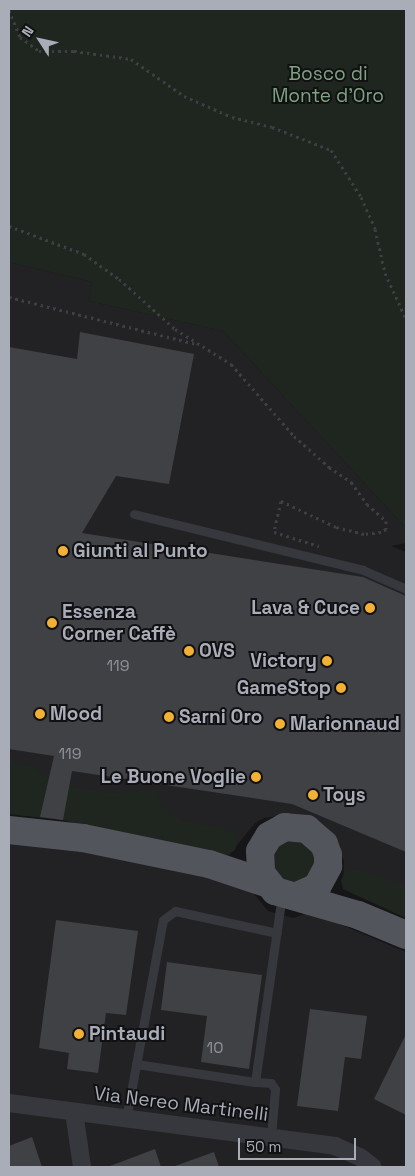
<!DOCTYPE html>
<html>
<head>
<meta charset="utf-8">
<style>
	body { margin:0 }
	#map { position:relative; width:415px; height:1176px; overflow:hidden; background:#161618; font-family:"Space Grotesk",sans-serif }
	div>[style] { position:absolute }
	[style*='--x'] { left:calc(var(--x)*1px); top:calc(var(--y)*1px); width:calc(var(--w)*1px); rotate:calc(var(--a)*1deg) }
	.built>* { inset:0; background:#222225 }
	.green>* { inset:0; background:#1e261f }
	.round { border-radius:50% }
	.building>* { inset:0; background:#404145 }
	.path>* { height:3px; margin-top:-1.5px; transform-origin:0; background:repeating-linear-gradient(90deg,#3d3f44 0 2.5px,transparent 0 6.5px) }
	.lane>* { height:9px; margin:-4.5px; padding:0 4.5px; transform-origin:4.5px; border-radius:4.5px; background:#37383d }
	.street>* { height:18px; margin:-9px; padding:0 9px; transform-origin:9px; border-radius:9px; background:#37383d }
	.primary>* { height:28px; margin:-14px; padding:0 14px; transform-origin:14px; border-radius:14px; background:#53555c }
	.dots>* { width:14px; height:14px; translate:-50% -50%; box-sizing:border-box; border:2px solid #111113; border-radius:50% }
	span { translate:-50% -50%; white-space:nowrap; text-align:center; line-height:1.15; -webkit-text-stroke:4px #111113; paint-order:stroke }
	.number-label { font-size:16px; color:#8e929b }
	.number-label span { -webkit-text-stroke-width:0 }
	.park-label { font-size:19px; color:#7fa381 }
	.poi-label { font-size:19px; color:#a8adb8; font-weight:700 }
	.left { translate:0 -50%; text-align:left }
	.right { translate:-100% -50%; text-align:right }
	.street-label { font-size:19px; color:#a8adb8 }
	.frame { position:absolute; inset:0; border:10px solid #a8adb8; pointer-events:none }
	.north { position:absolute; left:15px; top:15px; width:50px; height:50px; -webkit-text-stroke:4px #111113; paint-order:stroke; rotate:305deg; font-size:14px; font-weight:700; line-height:20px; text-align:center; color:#a8adb8 }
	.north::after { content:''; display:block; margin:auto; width:18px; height:22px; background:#a8adb8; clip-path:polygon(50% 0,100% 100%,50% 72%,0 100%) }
	.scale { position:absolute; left:238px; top:1138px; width:118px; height:22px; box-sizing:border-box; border:2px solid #a8adb8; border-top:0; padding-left:6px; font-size:15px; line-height:18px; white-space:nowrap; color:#a8adb8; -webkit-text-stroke:4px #111113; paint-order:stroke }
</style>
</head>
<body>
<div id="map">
	<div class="built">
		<div style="clip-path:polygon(9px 262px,92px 282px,89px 301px,223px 331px,406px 528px,406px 543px,391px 546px,406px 552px,406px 918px,343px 889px,344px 861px,339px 849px,285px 815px,264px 818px,255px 823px,229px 855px,113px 833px,63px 820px,9px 814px)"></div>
		<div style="clip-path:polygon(9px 838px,184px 871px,250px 889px,268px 911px,293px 918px,311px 912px,406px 952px,406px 1167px,9px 1167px)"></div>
	</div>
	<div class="green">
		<div style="clip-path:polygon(9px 9px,406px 9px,406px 528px,223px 331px,89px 301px,92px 282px,9px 262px)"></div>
		<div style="clip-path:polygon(9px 763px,29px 765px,49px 779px,69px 786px,111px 793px,156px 790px,159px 802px,173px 816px,183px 821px,229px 829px,235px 833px,237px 845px,234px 851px,223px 856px,63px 820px,9px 814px)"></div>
		<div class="round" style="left:272px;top:839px;width:44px;height:44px"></div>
		<div style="clip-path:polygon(358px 869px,406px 887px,406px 918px,343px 889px,341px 881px,344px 873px)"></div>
	</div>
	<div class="building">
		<div style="clip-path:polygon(80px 332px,194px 354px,169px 484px,116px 476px,82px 533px,363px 577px,406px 596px,406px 852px,292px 804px,72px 771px,63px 820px,40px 817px,54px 756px,9px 749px,9px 347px,77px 359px)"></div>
		<div style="clip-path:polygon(56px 920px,138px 931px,126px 1015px,106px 1013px,98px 1073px,67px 1069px,69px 1053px,39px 1048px)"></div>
		<div style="clip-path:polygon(167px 962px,262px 975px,249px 1069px,201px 1062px,207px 1016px,161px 1010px)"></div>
		<div style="clip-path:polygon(310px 1009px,367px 1016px,361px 1059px,345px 1057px,338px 1111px,297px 1106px)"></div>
		<div style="clip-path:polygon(406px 1034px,406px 1115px,374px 1099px)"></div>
		<div style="clip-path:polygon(32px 1137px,42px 1167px,9px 1167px,9px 1146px)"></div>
		<div style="clip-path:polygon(155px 1149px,161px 1167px,111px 1167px,110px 1166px)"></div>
		<div style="clip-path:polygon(214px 1152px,219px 1167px,176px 1167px,175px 1166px)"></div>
	</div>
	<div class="path">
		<div style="--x:9;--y:10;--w:29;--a:68"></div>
		<div style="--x:20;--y:37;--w:24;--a:36"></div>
		<div style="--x:39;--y:51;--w:35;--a:0"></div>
		<div style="--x:74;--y:51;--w:58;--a:8"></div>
		<div style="--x:131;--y:59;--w:65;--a:34.9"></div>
		<div style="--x:184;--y:96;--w:52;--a:23.6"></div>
		<div style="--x:232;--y:117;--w:41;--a:14"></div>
		<div style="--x:272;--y:127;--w:63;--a:21.3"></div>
		<div style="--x:331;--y:150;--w:56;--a:57.4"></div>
		<div style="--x:361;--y:197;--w:35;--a:66"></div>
		<div style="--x:375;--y:229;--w:45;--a:77.2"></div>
		<div style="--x:385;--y:273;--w:51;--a:65.5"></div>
		<div style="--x:9;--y:226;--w:80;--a:20.5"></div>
		<div style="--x:84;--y:254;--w:43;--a:35.5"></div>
		<div style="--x:119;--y:279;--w:75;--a:41.8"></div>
		<div style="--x:175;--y:329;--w:66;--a:32"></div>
		<div style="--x:231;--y:364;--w:96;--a:48.8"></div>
		<div style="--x:294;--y:436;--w:47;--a:41.5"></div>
		<div style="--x:329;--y:467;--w:27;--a:34"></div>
		<div style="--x:351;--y:482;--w:27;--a:54"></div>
		<div style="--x:367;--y:504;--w:25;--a:42"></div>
		<div style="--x:386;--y:521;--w:8;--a:90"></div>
		<div style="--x:386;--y:529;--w:6;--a:149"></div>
		<div style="--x:381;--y:532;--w:17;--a:173"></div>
		<div style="--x:364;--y:534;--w:29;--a:-166"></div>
		<div style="--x:336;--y:527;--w:61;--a:-154.7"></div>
		<div style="--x:281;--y:501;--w:32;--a:103"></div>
		<div style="--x:274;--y:532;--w:47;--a:17.3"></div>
		<div style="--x:9;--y:297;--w:193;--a:14.1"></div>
	</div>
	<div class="lane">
		<div style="--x:134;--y:514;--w:236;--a:13.7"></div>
		<div style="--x:363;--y:570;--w:47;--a:23.8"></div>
		<div style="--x:136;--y:1064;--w:120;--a:8.6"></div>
		<div style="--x:126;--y:1119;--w:202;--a:-79.5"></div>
		<div style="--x:163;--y:920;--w:15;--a:-37"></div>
		<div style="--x:175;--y:911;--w:104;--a:12.2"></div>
		<div style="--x:271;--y:1137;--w:48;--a:-85.2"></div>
		<div style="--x:275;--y:1089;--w:7;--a:-124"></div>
		<div style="--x:271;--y:1083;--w:16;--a:-176"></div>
		<div style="--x:255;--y:1082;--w:189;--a:-81.8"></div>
	</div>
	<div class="street">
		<div style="--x:9;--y:1103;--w:329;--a:7.5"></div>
		<div style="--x:335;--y:1146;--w:27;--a:24"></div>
		<div style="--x:360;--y:1157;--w:16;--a:38"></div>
		<div style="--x:74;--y:1112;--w:56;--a:81.7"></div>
	</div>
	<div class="primary">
		<div style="--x:9;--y:830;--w:74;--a:6.2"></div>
		<div style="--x:83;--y:838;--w:129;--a:11.7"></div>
		<div style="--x:209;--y:864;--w:60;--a:18.4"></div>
		<div style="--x:297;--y:896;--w:22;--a:-24"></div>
		<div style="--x:317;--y:887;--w:24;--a:-62"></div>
		<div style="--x:328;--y:866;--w:11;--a:-90"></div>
		<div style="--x:328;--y:855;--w:12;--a:-110"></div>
		<div style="--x:324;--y:844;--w:23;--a:-139"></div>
		<div style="--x:307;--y:829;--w:22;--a:-175"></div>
		<div style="--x:285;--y:827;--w:18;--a:151"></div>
		<div style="--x:269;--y:836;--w:17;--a:121"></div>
		<div style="--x:260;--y:851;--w:22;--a:87"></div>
		<div style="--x:261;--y:873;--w:23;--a:52"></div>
		<div style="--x:275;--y:891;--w:86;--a:16.1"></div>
		<div style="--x:358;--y:915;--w:52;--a:22.6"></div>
	</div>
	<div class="dots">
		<div style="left:63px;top:551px;background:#f2b134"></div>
		<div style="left:370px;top:608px;background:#f2b134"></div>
		<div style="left:52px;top:623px;background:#f2b134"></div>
		<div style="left:189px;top:651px;background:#f2b134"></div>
		<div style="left:327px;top:661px;background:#f2b134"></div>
		<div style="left:341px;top:688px;background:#f2b134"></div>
		<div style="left:40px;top:714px;background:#f2b134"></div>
		<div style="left:169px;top:717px;background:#f2b134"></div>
		<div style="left:280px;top:724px;background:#f2b134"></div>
		<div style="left:256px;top:777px;background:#f2b134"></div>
		<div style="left:313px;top:795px;background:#f2b134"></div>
		<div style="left:79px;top:1034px;background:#f2b134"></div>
	</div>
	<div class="number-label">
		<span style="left:118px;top:666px">119</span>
		<span style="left:70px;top:754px">119</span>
		<span style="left:215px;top:1048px">10</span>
	</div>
	<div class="park-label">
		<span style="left:328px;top:85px">Bosco di<br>Monte d'Oro</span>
	</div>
	<div class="poi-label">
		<span class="left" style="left:73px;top:551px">Giunti al Punto</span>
		<span class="right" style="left:360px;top:608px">Lava &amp; Cuce</span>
		<span class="left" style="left:62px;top:623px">Essenza<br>Corner Caffè</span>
		<span class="left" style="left:199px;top:651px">OVS</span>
		<span class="right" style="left:317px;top:661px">Victory</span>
		<span class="right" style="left:331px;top:688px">GameStop</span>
		<span class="left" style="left:50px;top:714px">Mood</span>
		<span class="left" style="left:179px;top:717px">Sarni Oro</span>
		<span class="left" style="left:290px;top:724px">Marionnaud</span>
		<span class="right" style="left:246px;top:777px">Le Buone Voglie</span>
		<span class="left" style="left:323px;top:795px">Toys</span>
		<span class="left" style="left:89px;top:1034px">Pintaudi</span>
	</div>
	<div class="street-label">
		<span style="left:181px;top:1104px;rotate:7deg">Via Nereo Martinelli</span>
	</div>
	<div class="frame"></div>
	<div class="north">N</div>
	<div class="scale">50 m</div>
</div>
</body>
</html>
